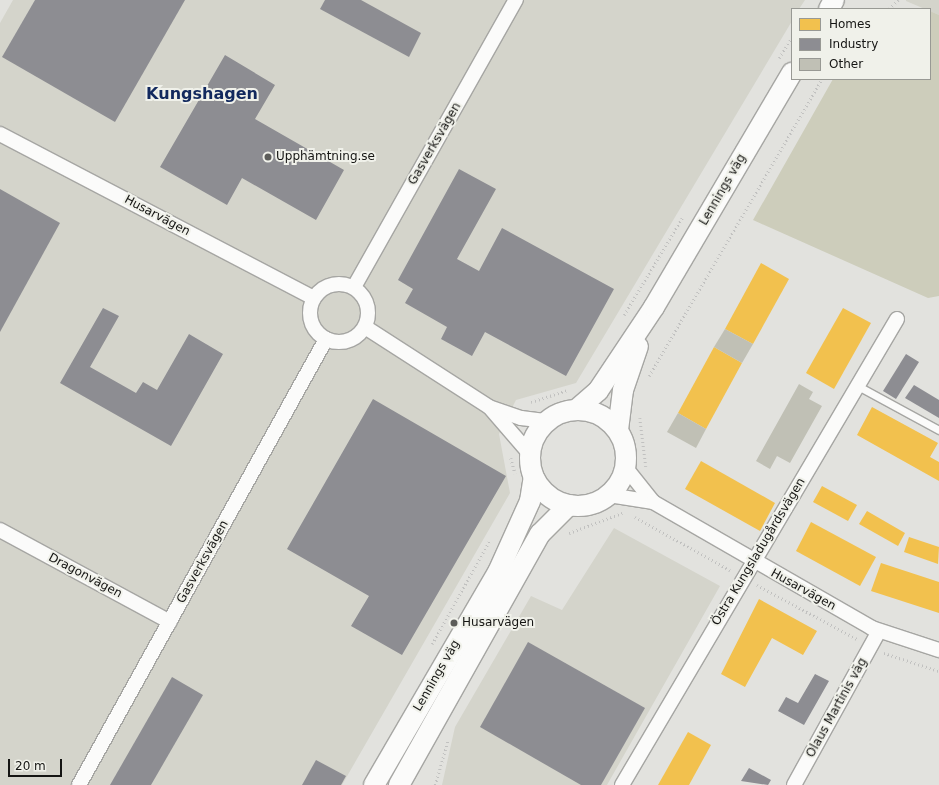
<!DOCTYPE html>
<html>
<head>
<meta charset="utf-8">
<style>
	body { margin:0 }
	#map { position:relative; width:939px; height:785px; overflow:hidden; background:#e2e2de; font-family:"DejaVu Sans",sans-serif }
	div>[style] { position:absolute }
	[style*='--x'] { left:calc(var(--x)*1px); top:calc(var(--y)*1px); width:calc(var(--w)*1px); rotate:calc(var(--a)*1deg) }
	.built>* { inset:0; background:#d4d4cb }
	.green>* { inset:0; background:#cdcdbb }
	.homes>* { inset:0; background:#f2c14e }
	.industry>* { inset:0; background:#8d8d92 }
	.building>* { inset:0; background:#c0c0b5 }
	.path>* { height:2.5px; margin-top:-1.25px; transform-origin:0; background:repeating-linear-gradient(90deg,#c1c1c0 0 1px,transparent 0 4px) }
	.roads { filter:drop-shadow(1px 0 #a6a6a3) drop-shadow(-1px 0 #a6a6a3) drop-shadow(0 1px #a6a6a3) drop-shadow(0 -1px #a6a6a3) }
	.service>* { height:7px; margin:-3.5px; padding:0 3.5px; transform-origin:3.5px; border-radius:3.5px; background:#fbfbfa }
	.minor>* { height:14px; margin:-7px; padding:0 7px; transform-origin:7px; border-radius:7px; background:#fbfbfa }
	.minor>.ring { margin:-7px; padding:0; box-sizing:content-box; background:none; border:14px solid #fbfbfa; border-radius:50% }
	.secondary>* { height:20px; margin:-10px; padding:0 10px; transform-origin:10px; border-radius:10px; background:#fbfbfa }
	.secondary>.ring { margin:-10px; padding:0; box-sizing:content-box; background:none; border:20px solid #fbfbfa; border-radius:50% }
	.dots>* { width:11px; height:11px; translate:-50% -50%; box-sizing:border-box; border:2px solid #f0f1ea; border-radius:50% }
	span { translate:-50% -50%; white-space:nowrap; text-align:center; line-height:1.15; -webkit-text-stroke:4px #f0f1ea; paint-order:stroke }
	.street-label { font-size:12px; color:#151513 }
	.poi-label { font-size:12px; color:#151513 }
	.left { translate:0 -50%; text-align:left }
	.district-label { font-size:16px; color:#12295e; font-weight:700 }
	.legend { position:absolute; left:791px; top:8px; width:140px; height:72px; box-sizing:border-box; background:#f0f1ea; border:1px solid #989994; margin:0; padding:5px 7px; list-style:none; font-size:12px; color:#151513 }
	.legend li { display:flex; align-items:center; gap:8px; height:20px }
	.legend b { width:20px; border:1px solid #989994 }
	.scale { position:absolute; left:8px; top:759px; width:54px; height:18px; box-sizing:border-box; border:2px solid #151513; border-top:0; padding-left:5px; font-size:12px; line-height:14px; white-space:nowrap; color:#151513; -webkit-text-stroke:3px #f0f1ea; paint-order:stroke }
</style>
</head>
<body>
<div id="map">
	<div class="built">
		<div style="clip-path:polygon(13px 0,805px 0,799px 9px,792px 9px,792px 21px,576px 383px,516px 400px,499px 434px,510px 493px,342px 785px,0 785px,0 23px)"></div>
		<div style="clip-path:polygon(939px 0,939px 15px,906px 1px,906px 0)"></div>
		<div style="clip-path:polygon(614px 528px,720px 586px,607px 785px,442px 785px,455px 727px,531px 596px,562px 610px)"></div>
	</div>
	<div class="green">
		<div style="clip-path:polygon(930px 11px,939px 15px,939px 296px,928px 298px,753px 220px,833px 79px,930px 79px)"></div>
	</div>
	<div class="homes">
		<div style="clip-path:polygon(761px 263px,789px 279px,753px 344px,725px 329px)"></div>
		<div style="clip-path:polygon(843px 308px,871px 323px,834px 389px,806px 373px)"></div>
		<div style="clip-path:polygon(714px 347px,742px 363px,706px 429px,678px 413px)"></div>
		<div style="clip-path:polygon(872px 407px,938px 443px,930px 457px,939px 462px,939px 481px,857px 435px)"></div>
		<div style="clip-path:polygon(701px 461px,775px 503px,760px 531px,685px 489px)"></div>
		<div style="clip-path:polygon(822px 486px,857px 505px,848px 521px,813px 502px)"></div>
		<div style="clip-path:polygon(867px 511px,905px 533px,898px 546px,859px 524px)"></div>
		<div style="clip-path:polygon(811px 522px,876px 557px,860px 586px,796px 551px)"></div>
		<div style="clip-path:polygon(909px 537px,939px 547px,938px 564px,904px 552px)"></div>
		<div style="clip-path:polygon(881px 563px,939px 582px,939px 613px,871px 591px)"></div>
		<div style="clip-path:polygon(759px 599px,817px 631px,803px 655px,772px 638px,745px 687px,721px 674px)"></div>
		<div style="clip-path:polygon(688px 732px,711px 745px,689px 785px,658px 785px)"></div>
	</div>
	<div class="industry">
		<div style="clip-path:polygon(35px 0,185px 0,115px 122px,2px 57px)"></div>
		<div style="clip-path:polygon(325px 0,361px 0,421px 33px,409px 57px,320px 9px)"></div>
		<div style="clip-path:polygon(225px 55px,275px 85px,255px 119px,344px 170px,316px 220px,242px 178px,227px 205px,160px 167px)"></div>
		<div style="clip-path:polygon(459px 169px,496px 189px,457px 259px,479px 271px,502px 228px,614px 289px,566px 376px,485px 332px,472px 356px,441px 339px,447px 327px,405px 303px,413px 289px,398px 280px)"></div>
		<div style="clip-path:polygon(0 189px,60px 223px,0 332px)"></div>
		<div style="clip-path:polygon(103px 308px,119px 316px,90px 367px,136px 393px,143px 382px,157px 390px,189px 334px,223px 354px,171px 446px,60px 383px)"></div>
		<div style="clip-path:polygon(906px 354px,919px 362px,896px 399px,883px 391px)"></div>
		<div style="clip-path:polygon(914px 385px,939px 400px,939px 418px,905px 398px)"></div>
		<div style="clip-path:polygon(373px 399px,506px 476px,402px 655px,351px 626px,369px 596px,287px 549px)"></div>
		<div style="clip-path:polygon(528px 642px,645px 708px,601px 785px,581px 785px,480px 727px)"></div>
		<div style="clip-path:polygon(815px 674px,829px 681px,804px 725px,778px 711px,786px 697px,798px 703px)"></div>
		<div style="clip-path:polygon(172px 677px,203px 695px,151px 785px,110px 785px)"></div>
		<div style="clip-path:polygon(316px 760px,346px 776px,341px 785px,302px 785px)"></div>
		<div style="clip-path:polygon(749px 768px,771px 780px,768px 785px,741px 781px)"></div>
	</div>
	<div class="building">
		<div style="clip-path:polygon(725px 329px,753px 344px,742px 363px,714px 347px)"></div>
		<div style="clip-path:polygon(799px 384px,813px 392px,809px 399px,822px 406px,790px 463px,777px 456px,770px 469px,756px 461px)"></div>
		<div style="clip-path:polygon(678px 413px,706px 429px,696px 448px,667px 432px)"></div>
	</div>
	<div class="path">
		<div style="--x:889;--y:9;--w:13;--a:-45"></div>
		<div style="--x:779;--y:58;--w:25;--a:-58"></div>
		<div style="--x:624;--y:315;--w:113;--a:-59.1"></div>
		<div style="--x:649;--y:376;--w:344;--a:-59.8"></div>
		<div style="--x:531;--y:402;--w:39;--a:-18"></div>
		<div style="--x:640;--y:418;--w:49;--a:83"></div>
		<div style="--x:511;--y:458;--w:16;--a:75"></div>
		<div style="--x:635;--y:517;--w:109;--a:29.2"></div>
		<div style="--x:569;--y:533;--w:57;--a:-20.7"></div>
		<div style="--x:757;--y:585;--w:114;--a:28.4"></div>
		<div style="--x:432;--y:644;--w:119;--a:-60.9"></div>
		<div style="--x:884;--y:653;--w:58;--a:18.1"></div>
		<div style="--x:435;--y:785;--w:47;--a:-73.9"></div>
	</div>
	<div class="roads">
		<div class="service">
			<div style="--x:858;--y:386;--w:92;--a:28.5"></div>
		</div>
		<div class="minor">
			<div style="--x:0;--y:134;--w:354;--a:27.6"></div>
			<div class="ring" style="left:310px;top:284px;width:44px;height:44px"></div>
			<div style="--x:354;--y:287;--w:330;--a:-60.6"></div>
			<div style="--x:365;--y:327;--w:148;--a:32.8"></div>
			<div style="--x:489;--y:407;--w:34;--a:19"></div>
			<div style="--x:521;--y:418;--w:26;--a:7"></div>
			<div style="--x:491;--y:409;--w:60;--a:49.1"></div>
			<div style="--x:626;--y:468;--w:43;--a:51.5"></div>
			<div style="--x:609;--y:495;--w:45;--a:9"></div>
			<div style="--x:653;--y:502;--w:253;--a:29.9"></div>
			<div style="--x:872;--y:628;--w:71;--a:18.2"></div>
			<div style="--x:0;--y:530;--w:193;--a:28.4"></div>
			<div style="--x:79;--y:785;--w:510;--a:-61.02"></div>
			<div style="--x:622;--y:785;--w:541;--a:-59.45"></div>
			<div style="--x:794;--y:785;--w:176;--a:-61.1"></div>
		</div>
		<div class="secondary">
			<div style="--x:829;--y:9;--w:10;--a:-61"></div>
			<div style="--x:576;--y:410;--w:29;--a:-41"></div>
			<div style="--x:598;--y:391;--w:101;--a:-56.3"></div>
			<div style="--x:654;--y:307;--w:272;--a:-59.5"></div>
			<div class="ring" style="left:530px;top:410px;width:76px;height:76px"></div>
			<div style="--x:618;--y:430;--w:40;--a:-82.9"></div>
			<div style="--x:623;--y:390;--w:46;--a:-71.2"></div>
			<div style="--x:374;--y:785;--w:246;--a:-59.8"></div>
			<div style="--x:498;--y:572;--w:78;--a:-65.7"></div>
			<div style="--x:530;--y:501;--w:24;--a:-81"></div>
			<div style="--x:399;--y:785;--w:288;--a:-60.7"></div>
			<div style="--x:540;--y:534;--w:41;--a:-45"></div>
		</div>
	</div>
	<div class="dots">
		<div style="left:268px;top:157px;background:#5d5d5a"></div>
		<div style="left:454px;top:623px;background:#5d5d5a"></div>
	</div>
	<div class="street-label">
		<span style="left:435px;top:144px;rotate:-60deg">Gasverksvägen</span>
		<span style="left:723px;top:190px;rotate:-60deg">Lennings väg</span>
		<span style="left:157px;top:216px;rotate:28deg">Husarvägen</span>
		<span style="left:759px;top:552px;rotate:-59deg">Östra Kungsladugårdsvägen</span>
		<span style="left:203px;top:562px;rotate:-61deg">Gasverksvägen</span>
		<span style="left:85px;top:576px;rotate:28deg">Dragonvägen</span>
		<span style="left:803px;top:590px;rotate:29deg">Husarvägen</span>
		<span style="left:437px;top:676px;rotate:-60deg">Lennings väg</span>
		<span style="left:837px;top:708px;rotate:-61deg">Olaus Martinis väg</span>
	</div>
	<div class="poi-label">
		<span class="left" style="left:276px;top:157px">Upphämtning.se</span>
		<span class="left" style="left:462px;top:623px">Husarvägen</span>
	</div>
	<div class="district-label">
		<span style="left:202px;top:94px">Kungshagen</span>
	</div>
	<ul class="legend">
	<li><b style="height:11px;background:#f2c14e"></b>Homes</li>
	<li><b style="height:11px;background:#8d8d92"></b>Industry</li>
	<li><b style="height:11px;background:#c0c0b5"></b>Other</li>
	</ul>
	<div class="scale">20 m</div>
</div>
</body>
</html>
